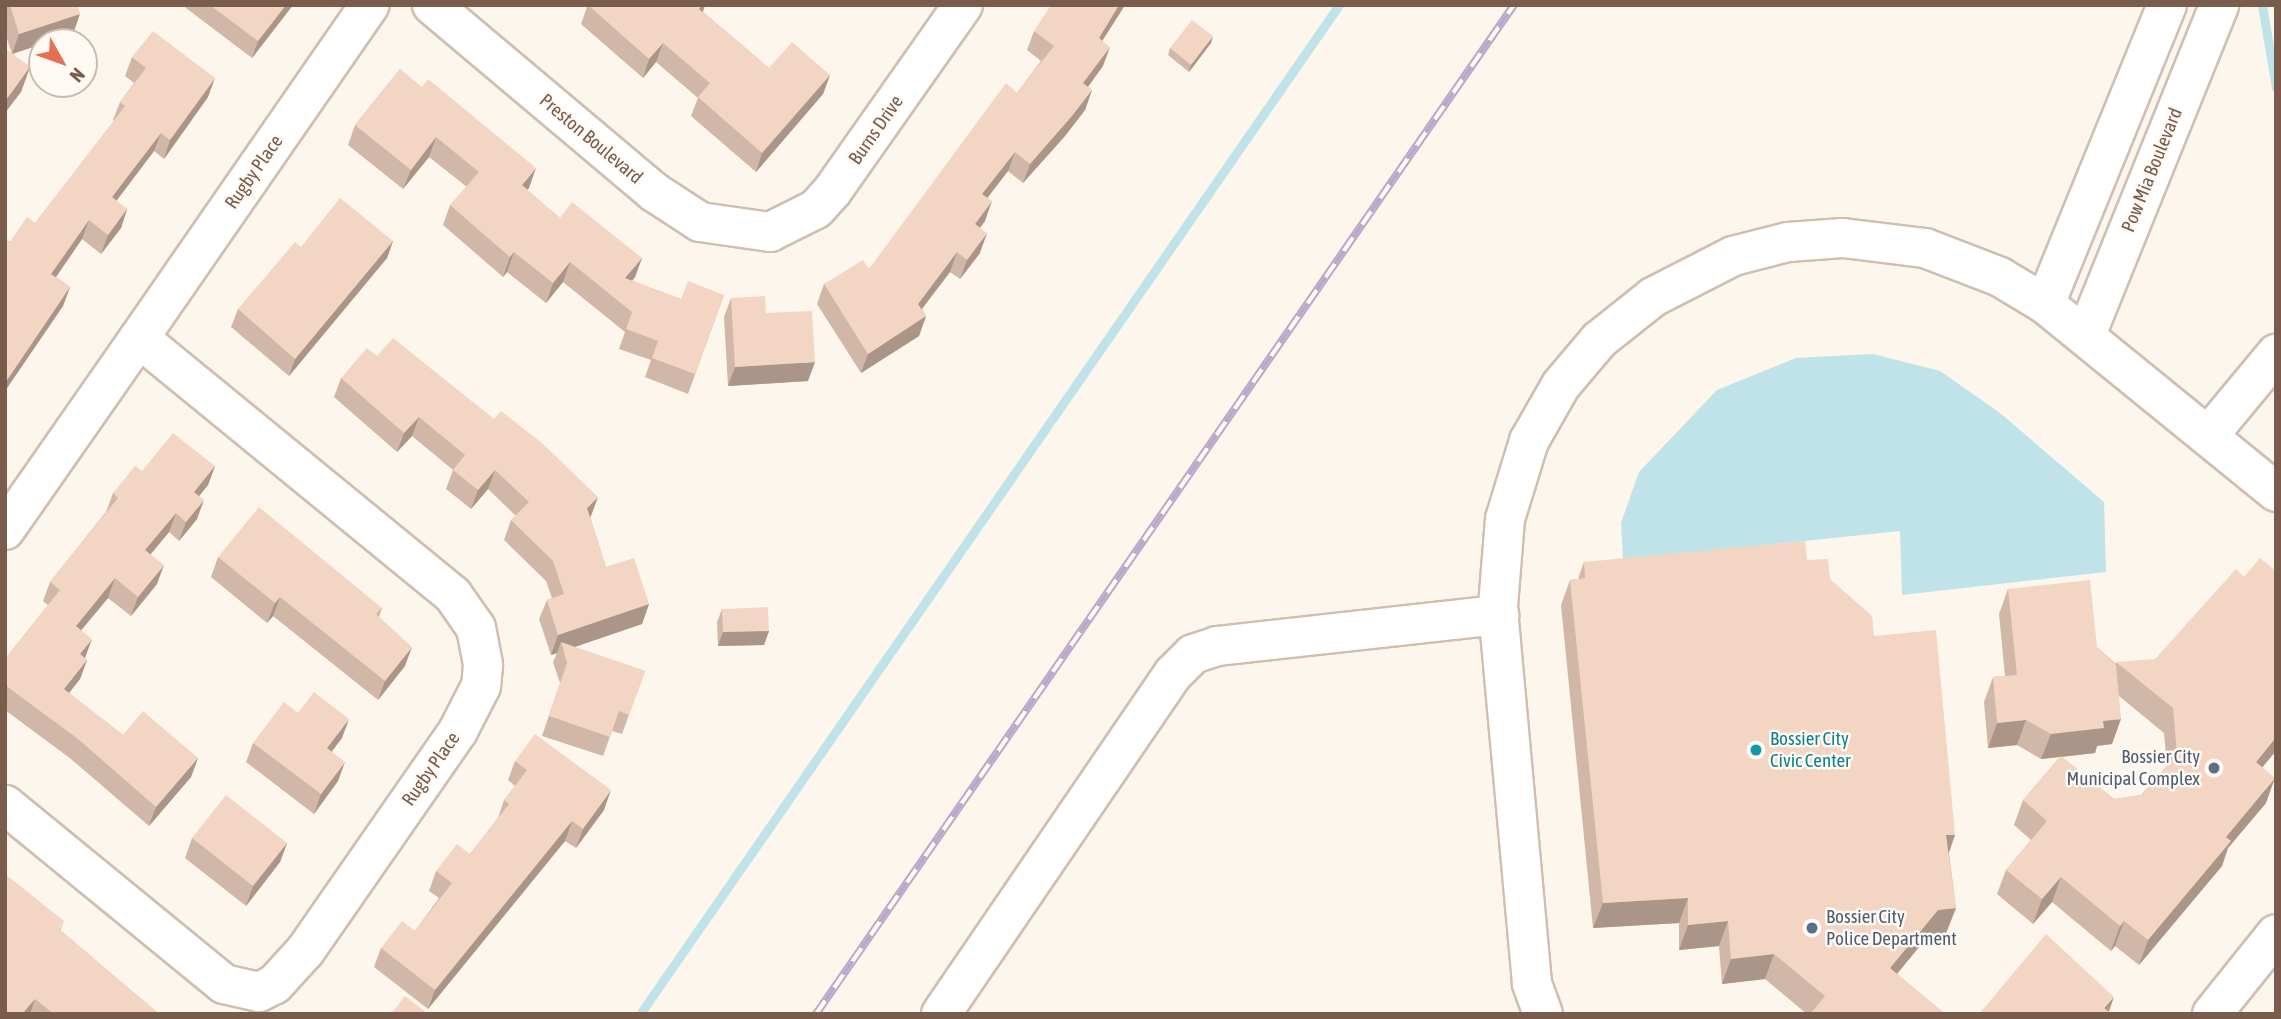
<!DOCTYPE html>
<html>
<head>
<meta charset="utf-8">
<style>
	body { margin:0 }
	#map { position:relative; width:2281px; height:1019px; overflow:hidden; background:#fdf6ec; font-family:"Asap Condensed",sans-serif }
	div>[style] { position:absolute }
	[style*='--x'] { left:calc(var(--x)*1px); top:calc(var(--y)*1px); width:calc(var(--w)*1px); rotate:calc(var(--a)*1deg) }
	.water>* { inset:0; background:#bfe3e8 }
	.stream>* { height:9px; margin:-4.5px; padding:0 4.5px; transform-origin:4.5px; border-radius:4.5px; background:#bfe3e8 }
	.roads { filter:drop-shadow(2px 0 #d1beb0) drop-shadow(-2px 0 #d1beb0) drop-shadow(0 2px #d1beb0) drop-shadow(0 -2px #d1beb0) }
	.minor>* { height:38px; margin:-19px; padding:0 19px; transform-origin:19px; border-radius:19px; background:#fff }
	.rail>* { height:8px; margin-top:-4px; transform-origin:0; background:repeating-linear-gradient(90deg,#fffaf3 0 16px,#b9a8c9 0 32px); box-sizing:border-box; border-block:2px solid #b9a8c9 }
	.wall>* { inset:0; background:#d1b7a8 }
	.shaded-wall>* { inset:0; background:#aa9588 }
	.building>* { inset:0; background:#f3d5c3 }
	.dots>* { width:19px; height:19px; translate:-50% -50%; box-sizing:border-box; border:4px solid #fffaf3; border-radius:50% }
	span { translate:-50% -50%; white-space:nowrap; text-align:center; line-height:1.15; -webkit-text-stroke:5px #fffaf3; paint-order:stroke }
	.street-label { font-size:19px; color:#7a5c4d }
	.culture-label { font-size:19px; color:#0d838f }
	.left { translate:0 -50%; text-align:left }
	.service-label { font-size:19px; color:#4e5e75 }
	.right { translate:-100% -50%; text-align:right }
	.frame { position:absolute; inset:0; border:7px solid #7a5c4d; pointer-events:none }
	.north { position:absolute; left:28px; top:28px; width:70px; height:70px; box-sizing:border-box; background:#fffaf3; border:2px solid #cabbb1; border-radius:50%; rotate:130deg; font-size:19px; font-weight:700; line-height:28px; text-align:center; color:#7a5c4d }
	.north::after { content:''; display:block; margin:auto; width:24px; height:32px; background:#e76f51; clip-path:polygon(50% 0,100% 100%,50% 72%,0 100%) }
</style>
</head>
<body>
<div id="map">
	<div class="water">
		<div style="clip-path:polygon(1873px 354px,1940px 371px,2000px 413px,2104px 502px,2106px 572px,1902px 595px,1900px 531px,1623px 560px,1621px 523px,1639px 472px,1717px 390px,1796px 358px)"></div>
	</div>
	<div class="stream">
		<div style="--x:2262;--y:5;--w:84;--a:80.4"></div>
		<div style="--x:640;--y:1014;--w:1227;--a:-55.29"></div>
	</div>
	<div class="roads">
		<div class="minor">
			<div style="--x:432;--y:5;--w:290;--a:40.1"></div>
			<div style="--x:654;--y:192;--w:55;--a:33.1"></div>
			<div style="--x:700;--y:222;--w:71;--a:8.1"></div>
			<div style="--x:770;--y:232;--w:51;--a:-26.6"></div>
			<div style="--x:816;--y:209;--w:25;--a:-48"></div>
			<div style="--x:833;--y:190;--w:226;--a:-54.9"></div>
			<div style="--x:2045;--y:304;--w:323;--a:-67.8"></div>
			<div style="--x:2086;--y:335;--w:356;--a:-68"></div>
			<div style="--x:139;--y:338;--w:405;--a:-55.3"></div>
			<div style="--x:2208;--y:436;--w:107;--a:-50.3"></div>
			<div style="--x:5;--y:530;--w:234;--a:-55.1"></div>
			<div style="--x:139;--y:338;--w:406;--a:39.3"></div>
			<div style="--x:453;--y:595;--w:40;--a:55.1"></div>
			<div style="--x:476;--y:628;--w:38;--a:79"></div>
			<div style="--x:483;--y:665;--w:21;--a:95"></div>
			<div style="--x:481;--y:686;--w:51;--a:117.1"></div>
			<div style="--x:458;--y:731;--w:268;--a:124.8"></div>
			<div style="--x:305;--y:951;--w:45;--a:132.3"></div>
			<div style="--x:275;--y:984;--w:18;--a:153"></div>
			<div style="--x:259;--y:992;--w:36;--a:-167"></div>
			<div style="--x:224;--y:984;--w:283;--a:-140.7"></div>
			<div style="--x:941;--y:1014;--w:412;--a:-55.7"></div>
			<div style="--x:1173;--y:674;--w:28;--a:-45"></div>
			<div style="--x:1193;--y:654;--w:25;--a:-18"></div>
			<div style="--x:1217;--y:646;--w:284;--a:-6.3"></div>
			<div style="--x:1543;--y:1014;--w:33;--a:-110"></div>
			<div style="--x:1532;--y:983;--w:379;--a:-95.2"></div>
			<div style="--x:1498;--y:606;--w:87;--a:-85.4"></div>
			<div style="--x:1505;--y:519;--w:82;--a:-72.9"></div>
			<div style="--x:1529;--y:441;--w:64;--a:-60.3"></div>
			<div style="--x:1561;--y:385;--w:59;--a:-49.8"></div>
			<div style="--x:1599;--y:340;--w:69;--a:-38.5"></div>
			<div style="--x:1653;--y:297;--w:90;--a:-27.1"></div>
			<div style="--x:1733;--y:256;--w:57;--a:-14.3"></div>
			<div style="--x:1788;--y:242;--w:55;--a:-4.2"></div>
			<div style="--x:1843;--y:238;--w:83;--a:7"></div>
			<div style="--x:1925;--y:248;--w:80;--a:21.1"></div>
			<div style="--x:2000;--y:277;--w:52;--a:31"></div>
			<div style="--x:2045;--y:304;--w:298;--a:39.1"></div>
			<div style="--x:2212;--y:1014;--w:102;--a:-51.3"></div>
		</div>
	</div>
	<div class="rail">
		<div style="--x:816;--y:1014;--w:1227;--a:-55.33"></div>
	</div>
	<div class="wall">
		<div style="clip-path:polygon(5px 5px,77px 5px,73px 34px,12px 54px,30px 67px,21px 92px,12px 54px,5px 33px)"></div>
		<div style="clip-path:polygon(182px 5px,293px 5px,252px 58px)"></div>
		<div style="clip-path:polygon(585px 5px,705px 5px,703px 12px,769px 68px,830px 75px,823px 94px,756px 172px,691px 116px,698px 98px,656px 62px,643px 78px,581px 24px,587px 7px)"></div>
		<div style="clip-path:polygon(1125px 5px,1102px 41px,1103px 66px,1088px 87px,1092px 90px,1085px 110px,1065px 136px,1023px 183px,1008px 171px,987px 198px,985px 221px,980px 228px,980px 253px,960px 279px,950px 272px,922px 309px,926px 316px,919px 336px,861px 373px,817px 304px,824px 284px,869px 269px,1017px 93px,1041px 61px,1027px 50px,1034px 31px)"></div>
		<div style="clip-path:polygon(1211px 43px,1189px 72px,1168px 55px,1170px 48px)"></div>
		<div style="clip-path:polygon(132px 57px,208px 97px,164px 159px,154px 151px,116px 201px,127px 209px,121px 228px,101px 254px,82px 239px,56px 277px,70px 287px,63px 306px,5px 391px,5px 239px,10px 242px,35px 223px,114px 121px,113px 120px,120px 102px,134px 83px,125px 76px)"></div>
		<div style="clip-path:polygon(400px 69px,529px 188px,527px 190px,560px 218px,642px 258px,635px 277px,632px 281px,681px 299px,724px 295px,688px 394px,645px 377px,651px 360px,619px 349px,625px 332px,563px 282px,546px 303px,507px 272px,503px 277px,443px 225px,450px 205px,467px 187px,429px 157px,403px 189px,348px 145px,355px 125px)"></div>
		<div style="clip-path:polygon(393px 241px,387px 258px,289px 376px,231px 327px,238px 309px,301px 247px)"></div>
		<div style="clip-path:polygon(731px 298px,766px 313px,808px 381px,728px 386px,724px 317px)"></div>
		<div style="clip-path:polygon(377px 356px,590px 517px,606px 567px,649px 604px,642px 624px,574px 647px,645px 671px,622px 734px,612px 731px,603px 756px,542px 736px,560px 683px,553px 662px,557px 653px,551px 655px,539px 619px,547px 600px,552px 598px,546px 581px,504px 540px,511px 520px,516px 516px,488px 489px,471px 509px,446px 489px,453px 470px,412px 436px,397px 452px,334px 397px,341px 378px)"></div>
		<div style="clip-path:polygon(215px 466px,208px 485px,199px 496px,197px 519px,179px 541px,169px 532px,151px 554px,157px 584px,131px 616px,108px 598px,81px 630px,85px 658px,87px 660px,80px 679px,69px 693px,123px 735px,198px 758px,191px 777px,149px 826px,71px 759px,5px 710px,5px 659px,48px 605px,43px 601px,50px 582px,106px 512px,113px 493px,142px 471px)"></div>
		<div style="clip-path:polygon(218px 557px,382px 608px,379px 617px,405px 666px,378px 700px,273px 616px,267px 623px,211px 577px)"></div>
		<div style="clip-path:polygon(1807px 560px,1830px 579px,1874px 636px,1955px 835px,1949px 853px,1956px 908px,1946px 933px,1929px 935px,1897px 974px,1945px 1014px,1807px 1014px,1765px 979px,1722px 984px,1719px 946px,1679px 950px,1679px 923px,1593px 928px,1561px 605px,1570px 580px,1578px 579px,1584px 562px)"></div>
		<div style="clip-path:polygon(evenodd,2008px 589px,2097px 647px,2116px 664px,2116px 662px,2262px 767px,2266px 803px,2228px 848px,2222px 866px,2139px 965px,2115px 946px,2111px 951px,2052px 902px,2033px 924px,1997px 894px,2006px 870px,2031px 840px,2014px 825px,2023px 800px,2060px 757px,2041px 759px,2017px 745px,1988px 748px,1984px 702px,1993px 677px,2005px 676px,1999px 614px,2008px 589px,2119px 696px,2164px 733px,2167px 766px,2141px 795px,2114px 799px,2062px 757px,2095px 753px,2097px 746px,2112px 744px,2119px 696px)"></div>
		<div style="clip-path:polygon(722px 609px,769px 631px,764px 645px,718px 646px,717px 622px)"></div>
		<div style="clip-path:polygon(298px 713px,342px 738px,332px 751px,338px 781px,314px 814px,246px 762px,253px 743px)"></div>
		<div style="clip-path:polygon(515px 761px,604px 810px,576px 848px,565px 841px,428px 1009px,374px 967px,381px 948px,415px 931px,439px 898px,429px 891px,436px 871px,470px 854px,498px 818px,504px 800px,515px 786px,508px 780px)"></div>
		<div style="clip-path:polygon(192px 838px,287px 843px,280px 862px,246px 906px,185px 858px)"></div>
		<div style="clip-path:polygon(64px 921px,60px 930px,159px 1014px,5px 1014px)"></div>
	</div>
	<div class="shaded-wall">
		<div style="clip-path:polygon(286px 5px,293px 5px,252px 58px,258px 41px)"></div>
		<div style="clip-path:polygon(700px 5px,705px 5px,701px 17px,692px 28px)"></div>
		<div style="clip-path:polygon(1119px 5px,1125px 5px,1092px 57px,1099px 38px)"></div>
		<div style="clip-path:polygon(80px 14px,73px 34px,48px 42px,42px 42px,42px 44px,12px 54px,19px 34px)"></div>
		<div style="clip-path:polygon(1213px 36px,1211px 43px,1189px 72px,1191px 65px)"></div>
		<div style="clip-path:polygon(663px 43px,656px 62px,643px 78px,649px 59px)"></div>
		<div style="clip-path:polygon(1110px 47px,1103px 66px,1076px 103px,1083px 83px)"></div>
		<div style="clip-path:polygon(30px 67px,21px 92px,5px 113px,5px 101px)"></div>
		<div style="clip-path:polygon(830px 75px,823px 94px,756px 172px,762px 153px)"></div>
		<div style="clip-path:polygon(215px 78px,208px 97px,164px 159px,170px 140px)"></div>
		<div style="clip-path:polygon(1092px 90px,1085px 110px,1065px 136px,1023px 183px,1030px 164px)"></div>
		<div style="clip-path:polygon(161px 133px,154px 151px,105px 216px,112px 197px)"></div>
		<div style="clip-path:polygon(436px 137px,429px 157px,403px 189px,411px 170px)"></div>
		<div style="clip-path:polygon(1015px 152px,1008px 171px,975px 214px,982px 194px)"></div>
		<div style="clip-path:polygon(536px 168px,529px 188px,514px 205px,522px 185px)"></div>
		<div style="clip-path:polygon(992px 201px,985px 221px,968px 243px,975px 224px)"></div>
		<div style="clip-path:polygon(127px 209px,121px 228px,101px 254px,108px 235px)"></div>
		<div style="clip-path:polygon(89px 220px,82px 239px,45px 293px,51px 274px)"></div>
		<div style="clip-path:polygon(987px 233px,980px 253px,960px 279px,967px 260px)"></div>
		<div style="clip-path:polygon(393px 241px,387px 258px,289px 376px,295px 359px)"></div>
		<div style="clip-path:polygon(514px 252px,507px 272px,503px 277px,510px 257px)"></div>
		<div style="clip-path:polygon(957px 252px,950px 272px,911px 323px,918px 304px)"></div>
		<div style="clip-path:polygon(642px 258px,635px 277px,618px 298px,625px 278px)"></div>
		<div style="clip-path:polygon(570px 262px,563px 282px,546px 303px,553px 283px)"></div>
		<div style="clip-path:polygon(70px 287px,63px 306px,5px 391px,5px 383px)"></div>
		<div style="clip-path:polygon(926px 316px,919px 336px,861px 373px,868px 354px)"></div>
		<div style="clip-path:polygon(815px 362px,808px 381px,728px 386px,735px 367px)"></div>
		<div style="clip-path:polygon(419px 417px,412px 436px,397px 452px,404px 433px)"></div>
		<div style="clip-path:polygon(215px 466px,208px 485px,187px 511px,194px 492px)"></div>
		<div style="clip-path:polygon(495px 470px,488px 489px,471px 509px,478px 490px)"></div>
		<div style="clip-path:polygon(598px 497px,591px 516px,580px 527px,587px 508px)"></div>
		<div style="clip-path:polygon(204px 500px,197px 519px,179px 541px,186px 522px)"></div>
		<div style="clip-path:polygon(176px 513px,169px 532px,138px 569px,145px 550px)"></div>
		<div style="clip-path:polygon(164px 565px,157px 584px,131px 616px,138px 597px)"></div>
		<div style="clip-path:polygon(115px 578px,108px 598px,69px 645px,76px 626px)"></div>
		<div style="clip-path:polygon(280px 597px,273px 616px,267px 623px,275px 603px)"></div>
		<div style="clip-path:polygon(649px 604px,642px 624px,563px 651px,561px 642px,557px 653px,551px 655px,558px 635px)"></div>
		<div style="clip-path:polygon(769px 631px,764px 645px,718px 646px,723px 632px)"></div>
		<div style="clip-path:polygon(92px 639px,85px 658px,80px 654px)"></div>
		<div style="clip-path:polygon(412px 647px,405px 666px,378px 700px,385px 681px)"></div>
		<div style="clip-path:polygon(87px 660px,80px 679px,57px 708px,64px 689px)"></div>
		<div style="clip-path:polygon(349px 719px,342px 738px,320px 767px,327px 748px)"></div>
		<div style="clip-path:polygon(2121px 719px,2112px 744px,2097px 746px,2095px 753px,2041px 759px,2051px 734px,2103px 721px)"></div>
		<div style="clip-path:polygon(2026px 720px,2017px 745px,1988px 748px,1997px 723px)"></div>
		<div style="clip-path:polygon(2276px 737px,2276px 751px,2246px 787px,2256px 762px)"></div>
		<div style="clip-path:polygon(198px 758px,191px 777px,149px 826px,156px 807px)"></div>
		<div style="clip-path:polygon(345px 762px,338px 781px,314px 814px,321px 794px)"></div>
		<div style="clip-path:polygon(2275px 778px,2266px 803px,2228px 848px,2222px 866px,2139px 965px,2148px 940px,2226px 837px)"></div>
		<div style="clip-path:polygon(611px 790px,604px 810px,576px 848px,583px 829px)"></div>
		<div style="clip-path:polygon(572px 821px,565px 841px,428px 1009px,435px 990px)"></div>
		<div style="clip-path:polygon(1946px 835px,1955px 835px,1946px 860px)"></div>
		<div style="clip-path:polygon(287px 843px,280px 862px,246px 906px,253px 886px)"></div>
		<div style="clip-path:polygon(2061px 877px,2052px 902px,2033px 924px,2042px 899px)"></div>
		<div style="clip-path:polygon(1688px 898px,1679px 923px,1593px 928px,1603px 903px)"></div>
		<div style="clip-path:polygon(1956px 908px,1946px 933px,1929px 935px,1881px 993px,1890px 968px,1938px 910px)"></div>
		<div style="clip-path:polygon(1728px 921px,1719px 946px,1679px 950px,1688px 925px)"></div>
		<div style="clip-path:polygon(2124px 921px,2115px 946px,2111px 951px,2120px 926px)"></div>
		<div style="clip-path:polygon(1774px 954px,1765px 979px,1722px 984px,1731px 959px)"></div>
		<div style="clip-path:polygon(2114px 997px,2108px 1014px,2104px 1008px)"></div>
		<div style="clip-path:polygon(35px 999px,30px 1014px,22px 1014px)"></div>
	</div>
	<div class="building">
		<div style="clip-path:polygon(10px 5px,77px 5px,80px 14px,19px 34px)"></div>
		<div style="clip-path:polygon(210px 5px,286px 5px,258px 41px)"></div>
		<div style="clip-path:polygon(588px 5px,702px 5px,699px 9px,769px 68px,792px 42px,830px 75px,762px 153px,698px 97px,710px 83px,663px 43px,649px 59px)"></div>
		<div style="clip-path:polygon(1051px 5px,1119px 5px,1099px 38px,1110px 47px,1083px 83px,1092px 90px,1072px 116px,1030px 164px,1015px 152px,982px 194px,992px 201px,975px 224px,987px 233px,967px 260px,957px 252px,918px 304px,926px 316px,868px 354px,824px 284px,863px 260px,869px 269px,1006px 83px,1017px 93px,1054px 46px,1034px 31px)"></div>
		<div style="clip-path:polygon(1192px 20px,1213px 36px,1191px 65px,1170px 48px)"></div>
		<div style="clip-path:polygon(153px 31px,215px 78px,170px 140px,161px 133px,112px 197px,127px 209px,108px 235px,89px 220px,51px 274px,70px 287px,5px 383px,5px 239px,10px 242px,27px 217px,35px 223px,125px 106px,120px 102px,146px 68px,132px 57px)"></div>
		<div style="clip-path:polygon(5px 48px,30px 67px,5px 101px)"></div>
		<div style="clip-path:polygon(400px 69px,422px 87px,428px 79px,536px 168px,522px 185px,560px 218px,572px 202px,642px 258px,625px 278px,681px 299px,688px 281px,724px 295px,695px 374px,652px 358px,658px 341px,626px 329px,632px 312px,570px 262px,553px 283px,514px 252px,510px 257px,450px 205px,479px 172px,436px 137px,411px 170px,355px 125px)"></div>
		<div style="clip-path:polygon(340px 198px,393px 241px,295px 359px,238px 309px,295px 242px,301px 247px)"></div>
		<div style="clip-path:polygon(765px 296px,766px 313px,812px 311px,815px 362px,735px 367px,731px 298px)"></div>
		<div style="clip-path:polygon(393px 338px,494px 419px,501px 411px,542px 443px,598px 497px,587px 508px,606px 567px,634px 558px,649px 604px,558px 635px,547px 600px,564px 594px,553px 561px,511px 520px,529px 502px,495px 470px,478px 490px,453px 470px,465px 455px,419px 417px,404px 433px,341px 378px,367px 348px,377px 356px)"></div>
		<div style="clip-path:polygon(173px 433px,215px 466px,194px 492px,204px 500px,186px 522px,176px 513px,145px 550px,164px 565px,138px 597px,115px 578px,76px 626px,92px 639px,80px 654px,87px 660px,64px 689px,123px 735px,143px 711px,198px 758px,156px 807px,78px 739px,5px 685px,5px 659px,60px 590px,50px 582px,118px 498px,113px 493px,135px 466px,142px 471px)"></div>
		<div style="clip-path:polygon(259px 507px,382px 608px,376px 614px,412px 647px,385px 681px,280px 597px,275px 603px,218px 557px)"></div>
		<div style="clip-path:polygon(1805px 541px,1807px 560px,1828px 559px,1830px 579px,1872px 616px,1874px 636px,1936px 630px,1955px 835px,1946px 835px,1956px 908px,1938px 910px,1890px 968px,1945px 1014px,1810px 1014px,1825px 996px,1774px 954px,1731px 959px,1728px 921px,1688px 925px,1688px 898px,1603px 903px,1570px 580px,1585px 578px,1584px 562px)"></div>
		<div style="clip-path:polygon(2260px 558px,2276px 571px,2276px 737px,2256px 762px,2275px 778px,2226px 837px,2231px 841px,2148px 940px,2124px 921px,2120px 926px,2061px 877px,2042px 899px,2006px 870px,2047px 821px,2023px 800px,2061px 756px,2114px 799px,2141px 795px,2177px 754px,2173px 708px,2116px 662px,2155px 659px,2236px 569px,2244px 577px)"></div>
		<div style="clip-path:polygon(2090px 580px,2097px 647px,2116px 665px,2121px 719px,2103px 721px,2104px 728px,2051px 734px,2026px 720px,1997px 723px,1993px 677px,2017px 675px,2008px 589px)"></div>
		<div style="clip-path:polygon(768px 607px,769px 631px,723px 632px,722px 609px)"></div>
		<div style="clip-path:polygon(561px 642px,645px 671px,629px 715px,619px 711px,610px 737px,549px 716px,567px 663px)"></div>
		<div style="clip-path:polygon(314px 692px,349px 719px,327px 748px,345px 762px,321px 794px,253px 743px,284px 702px,298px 713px)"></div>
		<div style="clip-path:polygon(535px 734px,611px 790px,583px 829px,572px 821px,435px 990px,381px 948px,402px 921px,415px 931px,452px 883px,436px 871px,457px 844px,470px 854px,509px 804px,504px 800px,527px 770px,515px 761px)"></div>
		<div style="clip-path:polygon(226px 795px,287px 843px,253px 886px,192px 838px)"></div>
		<div style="clip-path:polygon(5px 874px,64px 921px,58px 928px,159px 1014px,54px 1014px,35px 999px,22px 1014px,5px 1014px)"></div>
		<div style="clip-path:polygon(2046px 934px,2114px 997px,2104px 1008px,2112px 1014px,1979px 1014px)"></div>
		<div style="clip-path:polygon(405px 996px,428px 1014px,391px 1014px)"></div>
	</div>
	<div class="dots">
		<div style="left:1756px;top:750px;background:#0f9aa8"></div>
		<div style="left:2214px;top:768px;background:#5c6f8a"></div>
		<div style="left:1812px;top:928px;background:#5c6f8a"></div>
	</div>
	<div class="street-label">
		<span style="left:876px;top:130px;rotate:-55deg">Burns Drive</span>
		<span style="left:591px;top:139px;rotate:40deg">Preston Boulevard</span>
		<span style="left:2152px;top:170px;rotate:-68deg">Pow Mia Boulevard</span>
		<span style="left:254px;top:172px;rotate:-55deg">Rugby Place</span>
		<span style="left:431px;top:769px;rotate:-55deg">Rugby Place</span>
	</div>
	<div class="culture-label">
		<span class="left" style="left:1770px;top:750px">Bossier City<br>Civic Center</span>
	</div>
	<div class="service-label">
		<span class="right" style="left:2200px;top:768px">Bossier City<br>Municipal Complex</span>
		<span class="left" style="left:1826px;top:928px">Bossier City<br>Police Department</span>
	</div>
	<div class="frame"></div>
	<div class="north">N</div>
</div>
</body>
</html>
